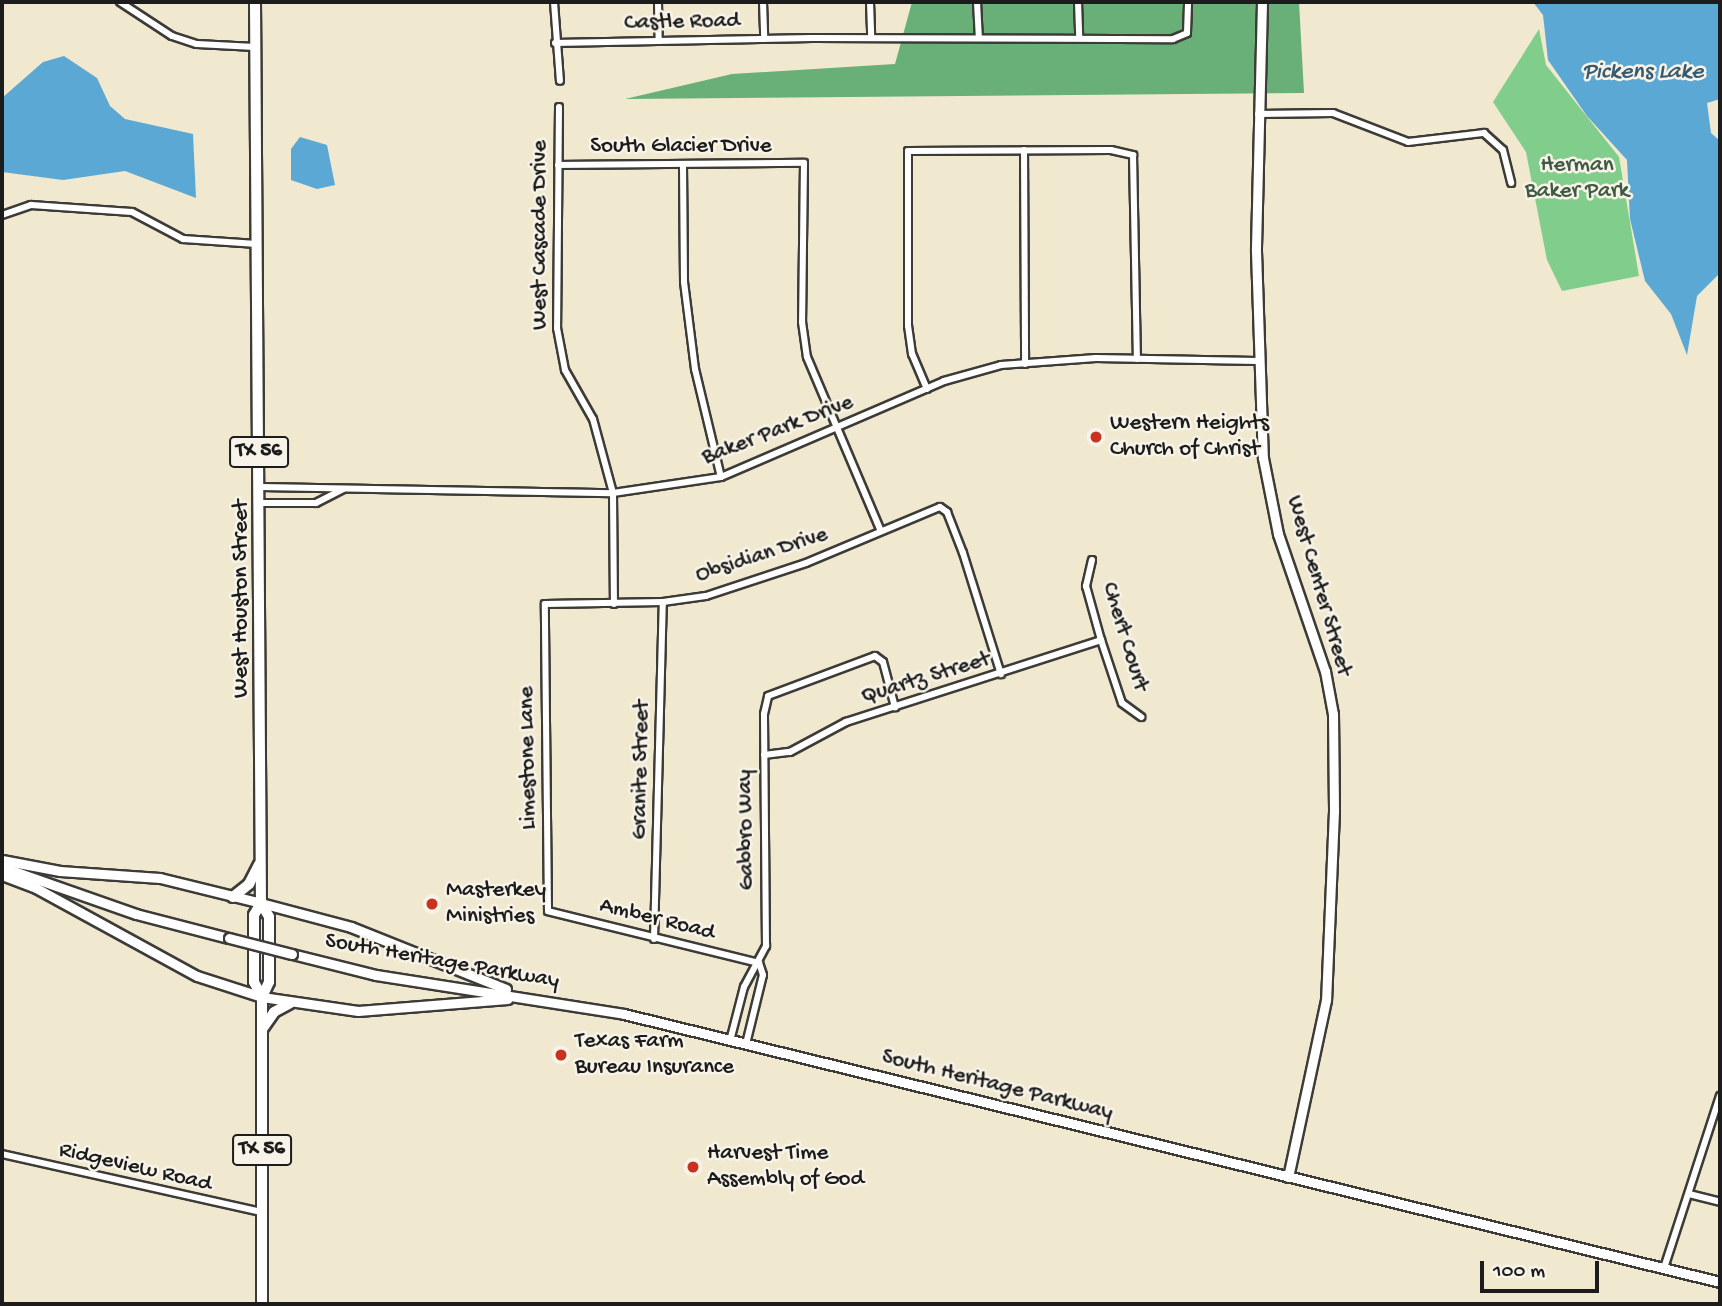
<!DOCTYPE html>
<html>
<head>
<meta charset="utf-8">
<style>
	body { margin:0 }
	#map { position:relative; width:1722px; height:1306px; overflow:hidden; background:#f0e8cf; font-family:"Gochi Hand",sans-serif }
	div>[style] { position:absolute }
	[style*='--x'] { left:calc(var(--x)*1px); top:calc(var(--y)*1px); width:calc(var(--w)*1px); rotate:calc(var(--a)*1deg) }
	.green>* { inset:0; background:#81cd8b }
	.forest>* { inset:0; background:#68b077 }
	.water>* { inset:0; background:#5ba8d4 }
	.roads { filter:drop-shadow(2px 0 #3c3b37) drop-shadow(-2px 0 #3c3b37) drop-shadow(0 2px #3c3b37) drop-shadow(0 -2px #3c3b37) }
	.street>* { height:6px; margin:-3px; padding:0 3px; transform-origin:3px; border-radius:3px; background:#fff }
	.secondary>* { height:9px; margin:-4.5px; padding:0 4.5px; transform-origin:4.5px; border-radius:4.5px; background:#fff }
	.primary>* { height:10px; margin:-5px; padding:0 5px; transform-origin:5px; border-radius:5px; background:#fff }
	.bridges { filter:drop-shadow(2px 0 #3c3b37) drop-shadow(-2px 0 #3c3b37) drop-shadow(0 2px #3c3b37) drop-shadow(0 -2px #3c3b37) }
	.secondary-bridge>* { height:9px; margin:-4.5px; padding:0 4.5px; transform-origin:4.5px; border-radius:4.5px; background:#fff }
	.dots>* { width:19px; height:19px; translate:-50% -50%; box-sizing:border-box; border:4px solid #f7f3e8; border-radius:50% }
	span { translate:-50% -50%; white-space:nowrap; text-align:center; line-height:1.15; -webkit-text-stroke:5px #f7f3e8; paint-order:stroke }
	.shield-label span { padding:2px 5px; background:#f7f3e8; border:2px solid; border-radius:5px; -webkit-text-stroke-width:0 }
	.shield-label { font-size:21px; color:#1c1c1c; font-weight:700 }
	.street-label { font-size:23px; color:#1c1c1c }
	.park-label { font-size:23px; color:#3f5a43 }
	.poi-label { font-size:23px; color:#1c1c1c }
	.left { translate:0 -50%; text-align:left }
	.water-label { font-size:24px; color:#385b6f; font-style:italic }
	.frame { position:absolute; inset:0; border:4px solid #1c1c1c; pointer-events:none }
	.scale { position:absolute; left:1480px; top:1261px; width:119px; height:32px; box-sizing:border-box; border:4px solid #1c1c1c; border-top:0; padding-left:9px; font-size:21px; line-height:24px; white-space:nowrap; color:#1c1c1c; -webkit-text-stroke:5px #f7f3e8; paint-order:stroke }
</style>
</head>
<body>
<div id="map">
	<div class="green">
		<div style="clip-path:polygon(1539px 29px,1546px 65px,1619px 157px,1639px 276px,1562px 291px,1547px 260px,1526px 152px,1493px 102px)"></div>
	</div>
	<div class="forest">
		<div style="clip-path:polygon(912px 2px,1299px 2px,1304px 93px,625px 99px,732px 74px,895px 64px)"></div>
	</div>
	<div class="water">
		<div style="clip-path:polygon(1533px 2px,1720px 2px,1720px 99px,1707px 103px,1711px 133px,1720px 141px,1720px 273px,1697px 296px,1687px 355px,1671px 314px,1645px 281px,1630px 219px,1627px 160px,1587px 116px,1548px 60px,1543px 15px)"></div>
		<div style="clip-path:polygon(64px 56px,97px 78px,110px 106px,125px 119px,193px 134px,196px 198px,125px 171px,63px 180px,2px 172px,2px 98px,43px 62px)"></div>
		<div style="clip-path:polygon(300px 137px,327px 145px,335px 185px,317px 189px,291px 180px,291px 149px)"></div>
	</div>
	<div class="roads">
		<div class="street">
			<div style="--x:120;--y:2;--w:62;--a:33.2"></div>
			<div style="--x:172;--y:36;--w:26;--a:18"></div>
			<div style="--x:197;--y:44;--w:58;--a:3"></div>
			<div style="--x:554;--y:2;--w:79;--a:85.7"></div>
			<div style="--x:658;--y:2;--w:39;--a:89"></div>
			<div style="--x:763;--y:2;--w:37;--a:88"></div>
			<div style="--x:870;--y:2;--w:36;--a:88"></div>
			<div style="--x:977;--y:2;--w:36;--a:87"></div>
			<div style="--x:1078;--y:2;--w:36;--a:88"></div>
			<div style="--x:555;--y:43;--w:257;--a:-1.1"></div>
			<div style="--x:812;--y:38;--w:361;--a:0.2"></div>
			<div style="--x:1173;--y:39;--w:15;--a:-23"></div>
			<div style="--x:1187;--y:33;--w:31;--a:-88"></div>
			<div style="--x:559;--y:107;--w:221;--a:90.5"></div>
			<div style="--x:557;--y:328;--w:43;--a:79.2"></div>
			<div style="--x:565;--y:370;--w:56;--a:60.3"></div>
			<div style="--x:593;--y:419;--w:77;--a:74.9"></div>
			<div style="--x:613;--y:493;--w:111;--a:89.5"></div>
			<div style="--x:1258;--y:114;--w:75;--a:-0.8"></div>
			<div style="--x:1333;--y:113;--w:80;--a:21.1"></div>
			<div style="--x:1408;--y:142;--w:77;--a:-6.8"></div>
			<div style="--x:1484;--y:133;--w:25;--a:42"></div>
			<div style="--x:1503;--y:150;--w:34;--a:76"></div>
			<div style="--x:1024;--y:150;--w:214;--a:89.7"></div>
			<div style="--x:558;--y:165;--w:246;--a:-0.5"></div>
			<div style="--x:804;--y:163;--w:159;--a:90.7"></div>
			<div style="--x:802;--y:322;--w:35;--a:82"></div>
			<div style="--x:807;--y:357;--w:189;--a:67"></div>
			<div style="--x:683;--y:166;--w:116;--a:89.5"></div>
			<div style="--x:684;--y:282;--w:88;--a:82.8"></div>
			<div style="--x:695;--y:369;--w:111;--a:76.5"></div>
			<div style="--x:2;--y:215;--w:31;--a:-19"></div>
			<div style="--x:31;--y:205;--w:101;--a:4"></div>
			<div style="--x:132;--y:212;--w:58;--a:27.9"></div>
			<div style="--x:183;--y:239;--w:74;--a:3.9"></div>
			<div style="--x:927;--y:389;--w:38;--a:-113"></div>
			<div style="--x:912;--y:354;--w:28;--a:-98"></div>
			<div style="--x:908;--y:326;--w:175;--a:-90"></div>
			<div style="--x:908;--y:151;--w:203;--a:-0.3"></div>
			<div style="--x:1111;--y:150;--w:23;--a:13"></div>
			<div style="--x:1133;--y:155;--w:204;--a:88.9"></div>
			<div style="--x:261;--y:487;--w:352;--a:1"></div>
			<div style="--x:613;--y:493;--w:109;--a:-8.4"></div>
			<div style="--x:721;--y:477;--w:243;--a:-23.3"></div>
			<div style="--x:944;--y:381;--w:59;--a:-15.7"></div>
			<div style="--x:1001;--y:365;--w:95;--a:-4.2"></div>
			<div style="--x:1096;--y:358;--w:161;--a:1.1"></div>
			<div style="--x:261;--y:503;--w:55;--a:0"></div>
			<div style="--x:316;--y:503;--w:30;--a:-27"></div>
			<div style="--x:1092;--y:560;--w:27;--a:103"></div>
			<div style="--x:1086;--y:586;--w:56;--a:74.5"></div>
			<div style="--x:1101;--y:640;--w:66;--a:71.6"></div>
			<div style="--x:1122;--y:703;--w:24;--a:36"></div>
			<div style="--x:764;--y:755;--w:26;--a:-7"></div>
			<div style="--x:790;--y:752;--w:64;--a:-28.2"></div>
			<div style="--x:846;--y:722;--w:268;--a:-17.8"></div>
			<div style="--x:654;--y:939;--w:337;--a:-88.5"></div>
			<div style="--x:759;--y:963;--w:217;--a:-166.2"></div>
			<div style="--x:548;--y:911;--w:307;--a:-90.6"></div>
			<div style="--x:545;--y:604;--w:118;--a:-1"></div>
			<div style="--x:663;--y:602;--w:43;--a:-7.9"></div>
			<div style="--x:706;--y:596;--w:105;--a:-18.3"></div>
			<div style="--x:806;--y:563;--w:145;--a:-22.7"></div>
			<div style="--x:940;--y:507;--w:9;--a:36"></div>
			<div style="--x:947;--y:512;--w:44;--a:68.7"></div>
			<div style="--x:963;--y:553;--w:127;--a:72.6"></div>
			<div style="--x:730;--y:1041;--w:56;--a:-75.5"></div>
			<div style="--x:744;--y:987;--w:47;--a:-61.8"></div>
			<div style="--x:766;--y:946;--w:232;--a:-90.5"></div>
			<div style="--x:764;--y:714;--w:18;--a:-77"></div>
			<div style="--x:768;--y:696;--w:114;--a:-20.5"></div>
			<div style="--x:875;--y:656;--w:10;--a:37"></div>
			<div style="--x:883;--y:662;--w:47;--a:75.1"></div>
			<div style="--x:746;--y:1044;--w:71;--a:-76.2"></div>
			<div style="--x:763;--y:975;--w:13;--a:-108"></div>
			<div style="--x:2;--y:1154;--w:265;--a:12.6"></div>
			<div style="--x:1689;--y:1194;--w:32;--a:14"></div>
			<div style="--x:1664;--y:1268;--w:181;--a:-72"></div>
		</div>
		<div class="secondary">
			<div style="--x:1262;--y:2;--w:249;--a:91.4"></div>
			<div style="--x:1256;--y:251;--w:207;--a:88.1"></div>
			<div style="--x:1263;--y:458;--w:77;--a:78.8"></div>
			<div style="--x:1278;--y:534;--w:145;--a:71.1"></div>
			<div style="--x:1325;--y:671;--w:44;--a:79.5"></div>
			<div style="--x:1333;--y:714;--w:97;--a:89.4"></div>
			<div style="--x:1334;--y:811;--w:189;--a:92.4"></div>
			<div style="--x:1326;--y:1000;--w:181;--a:102.1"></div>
			<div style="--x:2;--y:860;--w:59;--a:10.7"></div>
			<div style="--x:60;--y:871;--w:100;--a:4"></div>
			<div style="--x:160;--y:878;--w:104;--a:13.9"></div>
			<div style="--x:261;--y:903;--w:93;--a:14.9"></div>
			<div style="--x:351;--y:927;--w:167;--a:21.8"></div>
			<div style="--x:2;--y:867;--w:142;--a:19.3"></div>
			<div style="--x:136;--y:914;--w:96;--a:14.5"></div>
			<div style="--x:2;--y:875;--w:36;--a:21"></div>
			<div style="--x:36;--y:888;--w:183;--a:28.7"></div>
			<div style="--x:197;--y:976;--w:68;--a:17.9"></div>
			<div style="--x:262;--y:997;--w:97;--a:8.3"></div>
			<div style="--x:358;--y:1011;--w:150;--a:-4.6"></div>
			<div style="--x:292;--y:954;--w:87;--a:14"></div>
			<div style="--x:376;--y:975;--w:251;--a:8.9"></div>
			<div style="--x:624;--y:1014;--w:1128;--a:13.74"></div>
		</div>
		<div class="primary">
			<div style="--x:255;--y:2;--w:901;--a:89.62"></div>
			<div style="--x:261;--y:903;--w:16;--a:60"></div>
			<div style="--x:269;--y:917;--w:65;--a:90"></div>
			<div style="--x:269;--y:982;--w:17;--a:115"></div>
			<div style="--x:262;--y:997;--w:307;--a:90"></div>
			<div style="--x:233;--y:897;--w:21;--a:-39"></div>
			<div style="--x:249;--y:884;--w:22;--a:-63"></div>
			<div style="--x:261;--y:903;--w:14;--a:120"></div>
			<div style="--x:254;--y:915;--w:67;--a:90"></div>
			<div style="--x:254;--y:982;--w:17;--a:62"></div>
			<div style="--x:263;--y:1028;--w:19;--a:-55"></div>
			<div style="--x:274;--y:1012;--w:18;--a:-29"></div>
		</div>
	</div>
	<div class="bridges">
		<div class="secondary-bridge">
			<div style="--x:229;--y:938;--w:65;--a:14.3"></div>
		</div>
	</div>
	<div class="dots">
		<div style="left:1096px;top:437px;background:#c8321e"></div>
		<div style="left:432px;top:904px;background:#c8321e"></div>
		<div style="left:561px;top:1055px;background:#c8321e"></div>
		<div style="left:693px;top:1167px;background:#c8321e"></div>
	</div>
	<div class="shield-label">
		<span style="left:259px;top:452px">TX 56</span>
		<span style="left:262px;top:1150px">TX 56</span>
	</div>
	<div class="street-label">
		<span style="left:682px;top:23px;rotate:-1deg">Castle Road</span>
		<span style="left:681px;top:147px">South Glacier Drive</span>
		<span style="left:541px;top:235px;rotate:-90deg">West Cascade Drive</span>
		<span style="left:778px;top:431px;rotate:-21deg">Baker Park Drive</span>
		<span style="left:762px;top:556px;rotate:-18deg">Obsidian Drive</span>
		<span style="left:1318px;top:586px;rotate:74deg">West Center Street</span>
		<span style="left:242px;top:599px;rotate:-90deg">West Houston Street</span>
		<span style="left:1124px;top:637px;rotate:73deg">Chert Court</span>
		<span style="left:926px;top:679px;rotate:-17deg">Quartz Street</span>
		<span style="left:529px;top:758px;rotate:-91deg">Limestone Lane</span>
		<span style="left:642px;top:770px;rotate:-89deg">Granite Street</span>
		<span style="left:747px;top:830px;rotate:-91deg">Gabbro Way</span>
		<span style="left:657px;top:920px;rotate:14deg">Amber Road</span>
		<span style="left:442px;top:962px;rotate:10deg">South Heritage Parkway</span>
		<span style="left:997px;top:1086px;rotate:14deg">South Heritage Parkway</span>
		<span style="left:135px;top:1168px;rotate:13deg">Ridgeview Road</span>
	</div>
	<div class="park-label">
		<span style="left:1577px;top:179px">Herman<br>Baker Park</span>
	</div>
	<div class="poi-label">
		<span class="left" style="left:1110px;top:437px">Western Heights<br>Church of Christ</span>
		<span class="left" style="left:446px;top:904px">Masterkey<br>Ministries</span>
		<span class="left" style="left:575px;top:1055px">Texas Farm<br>Bureau Insurance</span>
		<span class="left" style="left:707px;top:1167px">Harvest Time<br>Assembly of God</span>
	</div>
	<div class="water-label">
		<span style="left:1643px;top:73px">Pickens Lake</span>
	</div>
	<div class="frame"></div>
	<div class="scale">100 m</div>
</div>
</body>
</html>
